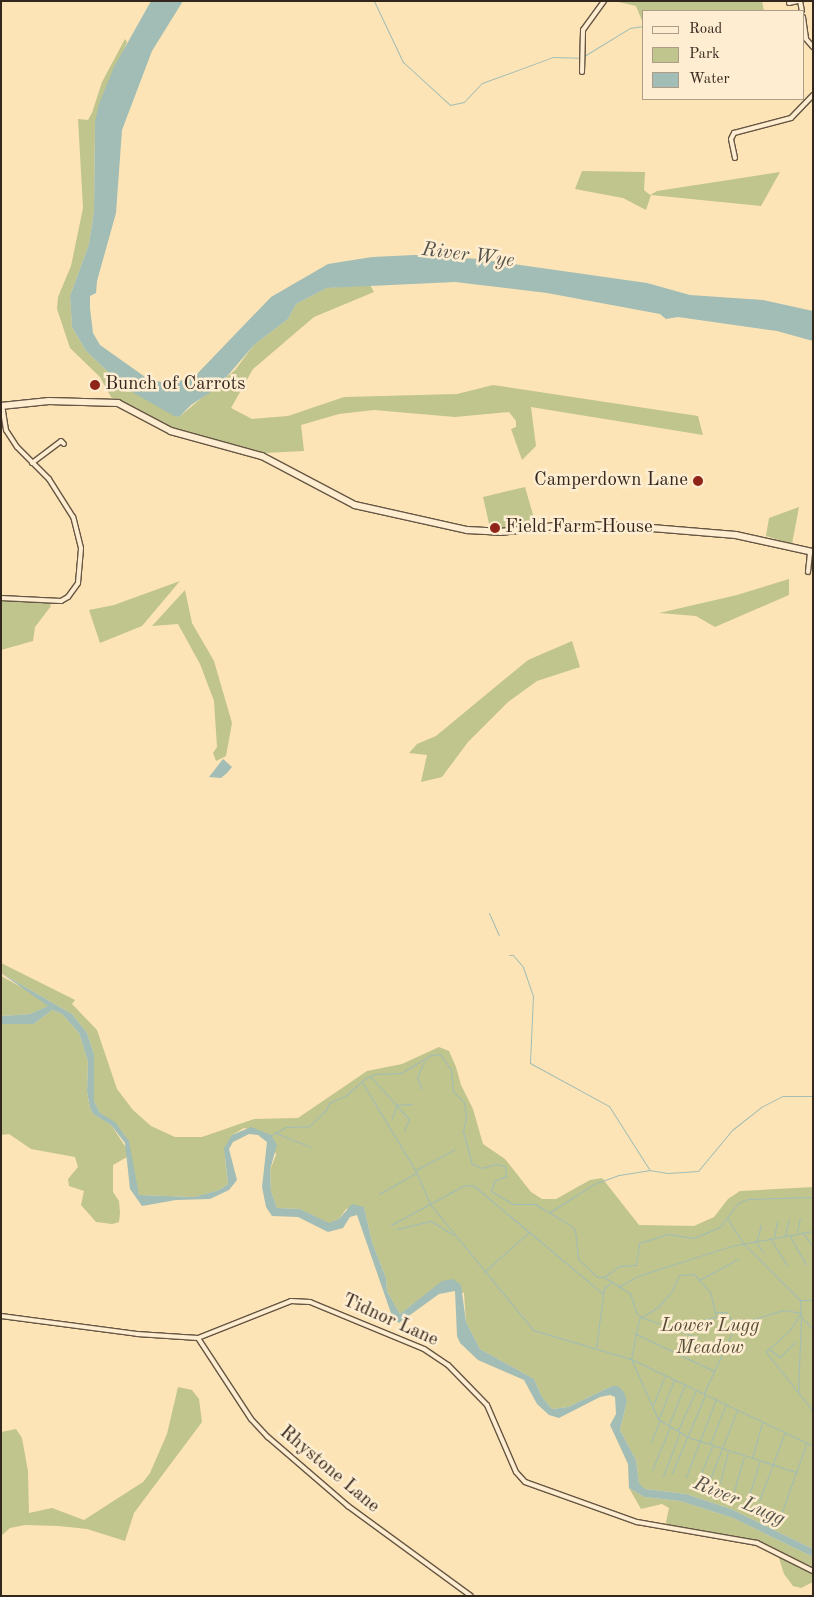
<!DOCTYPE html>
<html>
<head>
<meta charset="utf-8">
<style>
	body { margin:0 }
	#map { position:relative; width:814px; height:1597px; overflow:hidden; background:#fde4b6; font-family:"Old Standard TT",serif }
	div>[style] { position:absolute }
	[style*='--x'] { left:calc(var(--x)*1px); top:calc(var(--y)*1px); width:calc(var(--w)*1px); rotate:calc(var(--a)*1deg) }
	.green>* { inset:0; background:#c0c48d }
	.water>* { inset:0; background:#a1bdb5 }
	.stream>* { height:1px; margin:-0.5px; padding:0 0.5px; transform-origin:0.5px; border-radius:0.5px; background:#a1bdb5 }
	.roads { filter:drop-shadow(1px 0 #665643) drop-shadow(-1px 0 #665643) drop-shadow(0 1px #665643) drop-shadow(0 -1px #665643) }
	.street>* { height:4px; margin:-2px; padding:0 2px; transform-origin:2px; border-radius:2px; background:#feedd0 }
	.secondary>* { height:5.5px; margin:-2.75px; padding:0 2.75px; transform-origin:2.75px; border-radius:2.75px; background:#feedd0 }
	.dots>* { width:14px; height:14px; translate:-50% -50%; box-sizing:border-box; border:2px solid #feedd0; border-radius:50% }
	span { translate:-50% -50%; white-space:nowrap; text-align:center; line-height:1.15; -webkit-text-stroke:5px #feedd0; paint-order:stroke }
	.poi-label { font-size:19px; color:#33261d }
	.left { translate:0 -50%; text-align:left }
	.right { translate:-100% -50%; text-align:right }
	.street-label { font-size:19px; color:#33261d }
	.park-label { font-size:19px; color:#564e39; font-style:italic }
	.water-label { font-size:20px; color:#54534b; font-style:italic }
	.frame { position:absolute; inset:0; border:2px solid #33261d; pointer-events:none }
	.legend { position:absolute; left:642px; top:10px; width:162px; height:90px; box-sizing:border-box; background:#feedd0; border:1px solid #ad9d88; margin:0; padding:6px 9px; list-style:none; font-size:15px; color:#33261d }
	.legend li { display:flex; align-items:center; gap:10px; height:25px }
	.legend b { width:25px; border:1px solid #ad9d88 }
</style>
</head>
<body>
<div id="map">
	<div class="green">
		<div style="clip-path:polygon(614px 1px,762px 1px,764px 11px,643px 11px,643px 23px,636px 6px)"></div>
		<div style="clip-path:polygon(125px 39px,127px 42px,95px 122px,94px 211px,89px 244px,70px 296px,72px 327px,86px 351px,125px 388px,179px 417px,235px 370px,254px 345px,288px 319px,296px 304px,327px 288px,370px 285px,374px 292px,314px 317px,253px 369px,231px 408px,252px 419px,288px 416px,344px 397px,457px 394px,493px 385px,698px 416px,703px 435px,531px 407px,536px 446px,522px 460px,511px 429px,516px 427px,516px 421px,509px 412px,455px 417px,374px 410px,339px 414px,301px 425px,304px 451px,265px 453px,173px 430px,111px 397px,100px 377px,70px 348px,57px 309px,58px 297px,71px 266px,83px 208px,78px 119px,88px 120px,92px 113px,102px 82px)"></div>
		<div style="clip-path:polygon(582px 171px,645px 172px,644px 190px,650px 195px,657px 191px,780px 172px,761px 206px,651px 195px,646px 210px,623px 198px,575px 189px)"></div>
		<div style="clip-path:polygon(525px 487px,536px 525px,490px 528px,483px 497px)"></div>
		<div style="clip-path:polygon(799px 507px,792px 544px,766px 536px,769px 518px)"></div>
		<div style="clip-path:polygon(789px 579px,789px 595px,715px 627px,696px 616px,659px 613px,737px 595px)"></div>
		<div style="clip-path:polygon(180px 581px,142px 626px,100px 643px,89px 610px,114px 605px)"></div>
		<div style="clip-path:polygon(185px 590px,192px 623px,214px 661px,232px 723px,226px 756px,216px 761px,213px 753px,217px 747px,214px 701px,200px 664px,178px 624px,152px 626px)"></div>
		<div style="clip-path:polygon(1px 600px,49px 602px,51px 606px,35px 627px,33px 641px,1px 650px)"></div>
		<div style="clip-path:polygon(572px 641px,580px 667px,537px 681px,508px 702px,468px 742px,442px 777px,421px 782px,427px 755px,409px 753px,417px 744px,436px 736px,528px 660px)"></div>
		<div style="clip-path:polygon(1px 963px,75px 1000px,72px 1004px,97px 1030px,117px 1089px,133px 1110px,151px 1126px,175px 1137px,202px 1137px,254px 1119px,298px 1118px,367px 1071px,402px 1064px,439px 1047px,449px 1051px,456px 1067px,461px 1085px,473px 1109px,483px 1144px,505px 1159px,531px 1192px,542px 1199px,556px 1199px,590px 1180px,602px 1178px,639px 1225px,694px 1226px,714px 1217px,728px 1199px,740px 1191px,813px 1187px,813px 1549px,731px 1509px,686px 1494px,645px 1489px,639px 1484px,636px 1460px,620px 1430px,627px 1401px,612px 1386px,568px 1407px,552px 1409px,542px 1397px,534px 1379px,480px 1349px,466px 1322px,464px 1293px,435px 1287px,400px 1314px,387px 1291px,386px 1278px,372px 1242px,364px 1207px,346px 1209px,339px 1219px,329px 1224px,300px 1209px,277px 1208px,271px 1191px,270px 1170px,276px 1155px,271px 1135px,244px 1128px,232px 1135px,225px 1159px,228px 1184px,219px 1190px,194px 1197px,139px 1195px,124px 1134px,100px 1113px,94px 1101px,94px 1054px,87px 1033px,72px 1014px,1px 973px)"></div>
		<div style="clip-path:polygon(1px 976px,39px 997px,49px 1006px,30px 1014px,1px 1016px)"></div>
		<div style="clip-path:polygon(52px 1010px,62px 1014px,79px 1033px,88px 1062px,87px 1092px,90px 1108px,93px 1114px,111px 1125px,127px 1149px,127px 1157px,113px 1165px,113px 1192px,119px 1201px,120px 1213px,119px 1222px,112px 1224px,96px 1222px,81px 1205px,84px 1191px,69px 1186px,68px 1179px,78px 1167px,75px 1157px,31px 1149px,9px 1134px,1px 1135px,1px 1024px,34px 1024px)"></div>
		<div style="clip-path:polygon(178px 1387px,192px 1390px,199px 1399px,202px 1422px,134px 1513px,125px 1541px,87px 1529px,59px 1526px,25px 1525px,10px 1528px,1px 1536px,1px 1432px,16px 1429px,22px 1438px,28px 1471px,29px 1513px,52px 1508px,84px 1520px,143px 1482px,150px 1473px,167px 1434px)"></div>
		<div style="clip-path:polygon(629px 1488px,644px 1497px,680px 1501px,733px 1518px,813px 1557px,813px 1567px,757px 1541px,665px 1527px,669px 1508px,662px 1504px,641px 1509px)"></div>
		<div style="clip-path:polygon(778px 1555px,813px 1574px,813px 1582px,801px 1588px,793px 1586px,784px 1574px)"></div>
	</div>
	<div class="water">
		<div style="clip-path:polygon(151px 1px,183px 1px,152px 51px,122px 130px,116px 213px,97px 281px,96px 293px,90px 296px,90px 308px,93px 333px,100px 345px,148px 379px,171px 384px,196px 375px,271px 297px,328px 264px,372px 257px,414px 255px,479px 259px,647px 283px,690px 295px,763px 300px,813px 311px,813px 341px,777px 331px,678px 317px,666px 319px,660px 314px,547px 293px,455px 282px,327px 288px,296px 304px,288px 319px,254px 345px,217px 388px,191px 405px,179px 417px,174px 416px,125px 388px,86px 351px,72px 327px,70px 296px,89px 244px,94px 211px,95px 122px,99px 104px,114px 67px)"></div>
		<div style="clip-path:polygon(223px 759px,232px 767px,227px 773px,221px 778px,209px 777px)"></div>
		<div style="clip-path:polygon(1px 973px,72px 1014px,87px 1033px,94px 1054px,94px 1101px,100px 1113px,115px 1122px,129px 1141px,139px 1195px,194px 1197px,219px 1190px,228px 1184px,224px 1148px,232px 1135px,251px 1127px,271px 1135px,277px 1145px,270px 1170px,271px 1191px,277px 1208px,300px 1209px,329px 1223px,339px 1219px,352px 1204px,364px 1207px,372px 1242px,386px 1278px,387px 1291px,400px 1314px,442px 1281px,453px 1279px,461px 1285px,466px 1322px,480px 1349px,534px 1379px,542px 1397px,552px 1409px,568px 1407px,612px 1386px,618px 1386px,624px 1392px,627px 1401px,620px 1430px,636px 1460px,639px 1483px,645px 1489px,686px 1494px,731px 1509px,813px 1549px,813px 1557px,733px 1518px,680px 1501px,644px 1497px,629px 1488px,628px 1464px,610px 1425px,616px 1414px,615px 1397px,610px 1395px,600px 1397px,559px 1418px,549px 1415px,537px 1404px,524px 1380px,478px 1360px,460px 1343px,457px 1336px,455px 1291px,439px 1294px,399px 1323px,393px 1319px,357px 1215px,350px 1217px,343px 1228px,328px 1232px,298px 1217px,272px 1216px,266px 1207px,262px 1187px,267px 1142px,258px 1135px,249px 1134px,233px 1142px,229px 1149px,237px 1180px,229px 1190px,210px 1199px,176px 1200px,142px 1206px,130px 1189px,125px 1143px,111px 1125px,93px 1114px,90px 1108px,87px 1092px,88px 1062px,79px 1033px,62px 1014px,52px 1010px,34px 1024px,1px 1024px,1px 1016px,30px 1014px,48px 1006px)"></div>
	</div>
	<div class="stream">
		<div style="--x:374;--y:1;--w:68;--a:64.6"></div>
		<div style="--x:403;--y:62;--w:64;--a:42.5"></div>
		<div style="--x:450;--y:105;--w:14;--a:-12"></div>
		<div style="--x:464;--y:102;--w:26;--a:-47"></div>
		<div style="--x:482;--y:83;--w:76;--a:-20.1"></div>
		<div style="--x:553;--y:57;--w:25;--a:2"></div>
		<div style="--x:584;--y:56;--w:54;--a:-31.3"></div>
		<div style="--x:630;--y:28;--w:13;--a:-9"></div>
		<div style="--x:489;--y:913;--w:24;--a:66"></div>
		<div style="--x:509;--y:955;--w:4;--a:0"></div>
		<div style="--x:513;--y:955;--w:16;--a:50"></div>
		<div style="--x:523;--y:967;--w:31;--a:71"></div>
		<div style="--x:533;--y:996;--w:67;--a:92.6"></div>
		<div style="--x:530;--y:1063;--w:90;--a:28.6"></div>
		<div style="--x:609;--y:1106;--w:75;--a:57.6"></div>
		<div style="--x:371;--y:1077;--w:57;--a:47.9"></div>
		<div style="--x:409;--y:1119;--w:12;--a:114"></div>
		<div style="--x:362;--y:1082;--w:103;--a:58.9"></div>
		<div style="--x:415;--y:1170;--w:37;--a:66"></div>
		<div style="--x:430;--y:1204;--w:163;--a:50.7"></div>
		<div style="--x:533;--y:1330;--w:102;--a:16.5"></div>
		<div style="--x:631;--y:1359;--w:66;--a:65.8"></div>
		<div style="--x:658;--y:1419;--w:35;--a:31"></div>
		<div style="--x:688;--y:1437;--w:114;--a:18"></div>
		<div style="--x:421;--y:1089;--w:13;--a:-108"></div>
		<div style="--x:417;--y:1077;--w:17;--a:-65"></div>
		<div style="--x:392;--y:1118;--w:14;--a:-69"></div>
		<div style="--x:397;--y:1105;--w:15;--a:-4"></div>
		<div style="--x:276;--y:1133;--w:37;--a:22"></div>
		<div style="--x:271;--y:1135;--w:17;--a:-28"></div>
		<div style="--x:286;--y:1127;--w:23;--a:-2"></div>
		<div style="--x:309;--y:1126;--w:23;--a:-43"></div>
		<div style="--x:326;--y:1110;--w:8;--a:-67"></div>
		<div style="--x:329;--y:1103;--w:17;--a:-24"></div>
		<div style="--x:345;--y:1096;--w:28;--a:-41"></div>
		<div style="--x:366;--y:1078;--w:10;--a:-24"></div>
		<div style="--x:375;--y:1074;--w:26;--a:-2"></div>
		<div style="--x:401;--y:1073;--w:35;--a:-31"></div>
		<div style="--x:431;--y:1055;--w:9;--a:-6"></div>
		<div style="--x:440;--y:1054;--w:19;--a:55"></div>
		<div style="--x:451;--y:1070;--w:21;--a:85"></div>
		<div style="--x:453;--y:1091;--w:16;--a:45"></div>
		<div style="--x:464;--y:1102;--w:15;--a:82"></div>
		<div style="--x:466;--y:1117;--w:14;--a:102"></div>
		<div style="--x:463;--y:1131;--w:34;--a:75"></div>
		<div style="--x:472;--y:1164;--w:11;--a:22"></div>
		<div style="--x:482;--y:1168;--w:14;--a:-17"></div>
		<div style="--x:495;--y:1164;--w:10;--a:11"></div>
		<div style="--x:505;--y:1166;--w:10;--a:84"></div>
		<div style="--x:506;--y:1176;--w:13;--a:157"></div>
		<div style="--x:494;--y:1181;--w:10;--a:107"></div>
		<div style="--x:491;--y:1191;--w:26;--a:31"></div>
		<div style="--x:513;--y:1204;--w:22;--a:0"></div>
		<div style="--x:535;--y:1204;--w:41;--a:31"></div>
		<div style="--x:570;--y:1225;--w:7;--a:45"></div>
		<div style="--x:575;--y:1230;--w:29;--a:84"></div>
		<div style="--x:578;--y:1259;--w:26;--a:43"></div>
		<div style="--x:597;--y:1277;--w:7;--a:0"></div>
		<div style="--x:604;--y:1277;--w:19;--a:-36"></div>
		<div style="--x:619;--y:1266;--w:17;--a:-3"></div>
		<div style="--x:636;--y:1265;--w:22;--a:-82"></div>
		<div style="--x:639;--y:1243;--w:30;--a:-17"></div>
		<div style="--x:668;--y:1234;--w:26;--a:9"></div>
		<div style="--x:694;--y:1238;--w:28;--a:-23"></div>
		<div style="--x:720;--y:1227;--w:30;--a:-53"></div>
		<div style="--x:738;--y:1203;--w:11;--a:-22"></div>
		<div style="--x:748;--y:1199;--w:65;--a:-1.8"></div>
		<div style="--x:416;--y:1170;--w:44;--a:-28.3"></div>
		<div style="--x:379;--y:1194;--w:43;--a:-29.6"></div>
		<div style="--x:550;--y:1212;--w:52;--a:-32.5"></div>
		<div style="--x:594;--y:1184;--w:27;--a:-20"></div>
		<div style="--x:619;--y:1175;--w:30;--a:-9"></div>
		<div style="--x:649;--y:1170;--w:19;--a:9"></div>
		<div style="--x:668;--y:1173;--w:30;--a:-4"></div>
		<div style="--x:698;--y:1171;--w:53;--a:-50.3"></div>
		<div style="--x:732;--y:1130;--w:37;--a:-38"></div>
		<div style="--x:761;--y:1107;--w:25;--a:-27"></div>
		<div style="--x:783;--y:1096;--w:30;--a:0"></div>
		<div style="--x:727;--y:1218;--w:30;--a:57"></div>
		<div style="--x:743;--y:1243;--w:81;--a:45"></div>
		<div style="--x:800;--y:1300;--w:17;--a:87"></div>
		<div style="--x:801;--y:1317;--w:17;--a:45"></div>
		<div style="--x:391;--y:1225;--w:84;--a:-28.4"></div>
		<div style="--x:465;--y:1185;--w:9;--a:6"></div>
		<div style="--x:474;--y:1186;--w:168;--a:39.9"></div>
		<div style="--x:396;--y:1229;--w:36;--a:-13"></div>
		<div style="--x:431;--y:1221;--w:26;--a:32"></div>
		<div style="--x:797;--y:1232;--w:14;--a:-78"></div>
		<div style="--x:803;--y:1233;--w:17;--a:54"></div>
		<div style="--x:785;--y:1235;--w:16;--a:-76"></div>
		<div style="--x:789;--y:1235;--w:34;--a:60"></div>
		<div style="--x:774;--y:1237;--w:16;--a:-79"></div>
		<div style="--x:770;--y:1238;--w:32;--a:58"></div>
		<div style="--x:757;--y:1240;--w:16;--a:-76"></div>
		<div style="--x:755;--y:1241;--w:14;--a:54"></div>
		<div style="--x:484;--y:1272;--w:60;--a:-41.6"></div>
		<div style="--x:604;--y:1277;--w:31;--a:32"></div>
		<div style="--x:630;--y:1293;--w:20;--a:72"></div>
		<div style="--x:636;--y:1312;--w:7;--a:45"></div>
		<div style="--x:641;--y:1317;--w:62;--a:19.9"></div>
		<div style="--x:699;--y:1280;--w:44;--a:-28.3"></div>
		<div style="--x:618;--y:1287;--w:23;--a:-29"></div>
		<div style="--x:638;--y:1276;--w:98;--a:-17.9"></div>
		<div style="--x:731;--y:1246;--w:83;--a:-10.4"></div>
		<div style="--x:801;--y:1300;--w:12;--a:0"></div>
		<div style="--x:716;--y:1312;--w:10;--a:0"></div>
		<div style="--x:726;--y:1312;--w:12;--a:55"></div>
		<div style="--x:733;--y:1322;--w:8;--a:7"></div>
		<div style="--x:741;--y:1323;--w:44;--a:-17.2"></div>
		<div style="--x:783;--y:1310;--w:18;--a:9"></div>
		<div style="--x:801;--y:1313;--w:22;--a:124"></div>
		<div style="--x:789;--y:1331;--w:31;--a:138"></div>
		<div style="--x:766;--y:1352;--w:75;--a:51.5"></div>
		<div style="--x:668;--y:1327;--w:49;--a:-11.8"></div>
		<div style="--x:716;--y:1317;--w:26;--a:-103"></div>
		<div style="--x:710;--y:1292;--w:24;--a:-132"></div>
		<div style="--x:694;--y:1274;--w:15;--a:176"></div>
		<div style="--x:679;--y:1275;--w:17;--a:114"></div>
		<div style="--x:672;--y:1291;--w:21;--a:131"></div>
		<div style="--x:658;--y:1307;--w:22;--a:148"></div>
		<div style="--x:639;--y:1319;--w:41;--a:101.3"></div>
		<div style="--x:631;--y:1359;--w:202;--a:25.5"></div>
		<div style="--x:634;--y:1333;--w:89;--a:25.4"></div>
		<div style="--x:596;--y:1348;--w:61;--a:-82.4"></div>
		<div style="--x:604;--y:1288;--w:8;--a:-40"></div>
		<div style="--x:769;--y:1349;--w:14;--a:36"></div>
		<div style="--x:780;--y:1357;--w:21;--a:-45"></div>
		<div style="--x:798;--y:1391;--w:73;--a:-87.6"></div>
		<div style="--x:704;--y:1393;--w:76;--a:-65.1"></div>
		<div style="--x:653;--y:1405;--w:32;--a:-68"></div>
		<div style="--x:659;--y:1418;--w:41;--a:-68.5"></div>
		<div style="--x:669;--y:1424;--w:43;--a:-68.2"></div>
		<div style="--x:678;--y:1430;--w:44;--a:-65.8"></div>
		<div style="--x:651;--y:1442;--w:24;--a:-68"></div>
		<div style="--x:710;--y:1444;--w:43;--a:-68.2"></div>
		<div style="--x:752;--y:1458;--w:37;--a:-74"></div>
		<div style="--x:652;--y:1470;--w:47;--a:-67.3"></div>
		<div style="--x:672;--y:1473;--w:85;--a:-67.1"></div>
		<div style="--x:663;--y:1476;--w:47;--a:-68.9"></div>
		<div style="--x:700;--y:1476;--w:32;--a:-68"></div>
		<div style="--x:686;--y:1477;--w:84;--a:-69"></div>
		<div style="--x:710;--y:1479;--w:74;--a:-68.6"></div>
		<div style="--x:720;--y:1483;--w:32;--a:-76"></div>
		<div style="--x:734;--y:1491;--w:35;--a:-74"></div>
		<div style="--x:748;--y:1499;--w:39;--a:-73"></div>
		<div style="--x:759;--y:1501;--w:72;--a:-69.5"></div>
		<div style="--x:782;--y:1512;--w:72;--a:-70.6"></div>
	</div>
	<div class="roads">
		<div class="street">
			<div style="--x:800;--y:1;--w:10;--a:79"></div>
			<div style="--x:789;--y:3;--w:9;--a:-13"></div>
			<div style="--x:803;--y:17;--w:22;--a:82"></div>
			<div style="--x:806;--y:39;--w:11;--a:49"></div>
			<div style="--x:582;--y:72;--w:42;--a:-88.6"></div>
			<div style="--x:583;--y:30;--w:36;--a:-54"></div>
			<div style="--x:735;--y:158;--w:19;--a:-102"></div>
			<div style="--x:731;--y:139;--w:7;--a:-63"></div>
			<div style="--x:734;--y:133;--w:59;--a:-14.7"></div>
			<div style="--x:791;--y:118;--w:32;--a:-46"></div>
			<div style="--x:32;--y:463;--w:36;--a:-37"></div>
			<div style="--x:61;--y:441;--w:4;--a:45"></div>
			<div style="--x:808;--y:572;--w:20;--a:-84"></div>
			<div style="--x:1;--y:598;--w:60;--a:2.9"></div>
			<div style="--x:61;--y:601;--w:8;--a:-30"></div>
			<div style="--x:68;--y:597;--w:17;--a:-54"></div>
			<div style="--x:78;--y:583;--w:35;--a:-85"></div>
			<div style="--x:81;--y:548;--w:32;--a:-104"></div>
			<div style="--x:73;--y:517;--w:45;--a:-122.3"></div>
			<div style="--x:49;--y:479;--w:45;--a:-135"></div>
			<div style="--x:17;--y:447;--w:20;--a:-123"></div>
			<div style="--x:6;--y:430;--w:24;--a:-99"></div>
			<div style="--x:1;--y:1316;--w:137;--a:7.5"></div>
			<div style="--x:137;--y:1334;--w:61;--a:3.8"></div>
			<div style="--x:198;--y:1338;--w:100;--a:-21.7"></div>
			<div style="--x:291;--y:1301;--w:19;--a:3"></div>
			<div style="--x:310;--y:1302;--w:123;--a:22.4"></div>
			<div style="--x:424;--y:1349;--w:29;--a:34"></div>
			<div style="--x:448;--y:1365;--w:56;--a:45.7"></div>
			<div style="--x:487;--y:1405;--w:73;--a:66.6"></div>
			<div style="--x:516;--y:1472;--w:13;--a:48"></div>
			<div style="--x:525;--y:1482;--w:119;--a:19.7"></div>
			<div style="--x:637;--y:1522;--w:122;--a:9.9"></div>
			<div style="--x:757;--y:1543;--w:63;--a:26.6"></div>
			<div style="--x:198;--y:1338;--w:97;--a:56.8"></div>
			<div style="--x:251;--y:1419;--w:25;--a:47"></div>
			<div style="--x:268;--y:1437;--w:106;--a:40.8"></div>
			<div style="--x:348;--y:1506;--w:152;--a:36.2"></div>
		</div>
		<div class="secondary">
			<div style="--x:1;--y:406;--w:48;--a:-5.9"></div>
			<div style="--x:49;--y:401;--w:69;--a:1.7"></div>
			<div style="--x:118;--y:403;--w:60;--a:27.8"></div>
			<div style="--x:171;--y:431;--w:94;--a:15.4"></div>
			<div style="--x:262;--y:456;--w:105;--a:27.8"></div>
			<div style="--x:355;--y:505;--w:115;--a:12.6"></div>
			<div style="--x:467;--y:530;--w:33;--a:3"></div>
			<div style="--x:500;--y:532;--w:65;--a:-6.1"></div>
			<div style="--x:565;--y:525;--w:63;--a:0.9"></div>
			<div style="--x:628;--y:526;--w:108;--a:4.8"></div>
			<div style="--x:736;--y:535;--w:79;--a:12.4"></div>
		</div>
	</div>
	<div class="dots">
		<div style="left:95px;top:385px;background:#8f2418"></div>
		<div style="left:698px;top:481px;background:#8f2418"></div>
		<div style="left:495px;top:528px;background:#8f2418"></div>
	</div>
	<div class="poi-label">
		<span class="left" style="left:105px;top:385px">Bunch of Carrots</span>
		<span class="right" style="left:688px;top:481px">Camperdown Lane</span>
		<span class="left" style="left:505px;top:528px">Field Farm House</span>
	</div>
	<div class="street-label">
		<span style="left:390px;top:1321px;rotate:24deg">Tidnor Lane</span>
		<span style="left:329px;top:1470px;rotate:40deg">Rhystone Lane</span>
	</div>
	<div class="park-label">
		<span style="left:710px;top:1338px">Lower Lugg<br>Meadow</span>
	</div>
	<div class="water-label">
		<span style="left:468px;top:256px;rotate:7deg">River Wye</span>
		<span style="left:739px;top:1502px;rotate:23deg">River Lugg</span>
	</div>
	<div class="frame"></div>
	<ul class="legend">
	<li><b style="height:6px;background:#feedd0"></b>Road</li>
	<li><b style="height:14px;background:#c0c48d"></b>Park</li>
	<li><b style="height:14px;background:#a1bdb5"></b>Water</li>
	</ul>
</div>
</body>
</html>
